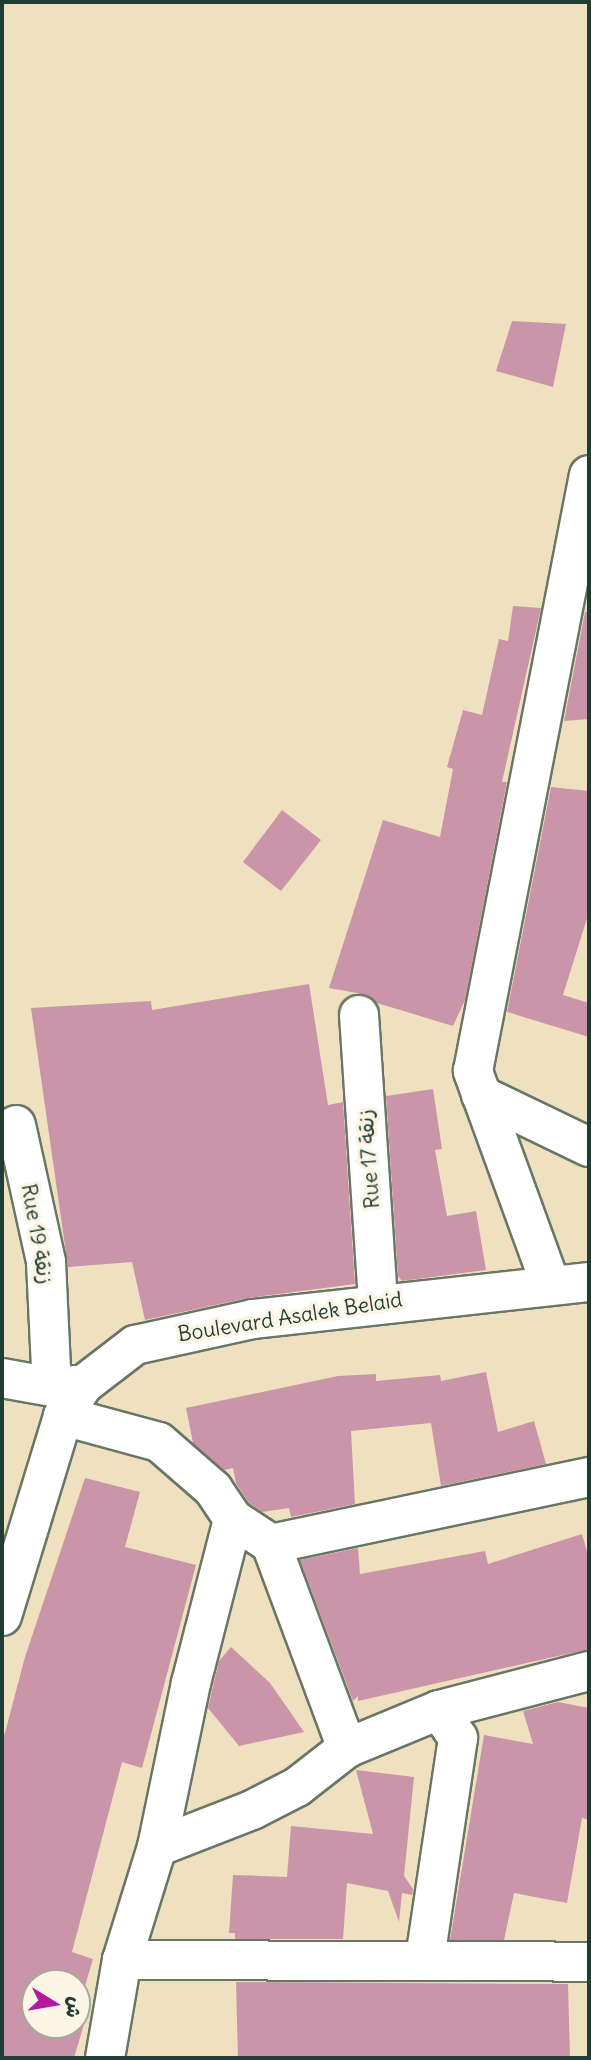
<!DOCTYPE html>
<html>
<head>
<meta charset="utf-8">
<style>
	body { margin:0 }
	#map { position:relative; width:591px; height:2060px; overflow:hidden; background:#efe0c0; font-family:Delius,"Playpen Sans Arabic",sans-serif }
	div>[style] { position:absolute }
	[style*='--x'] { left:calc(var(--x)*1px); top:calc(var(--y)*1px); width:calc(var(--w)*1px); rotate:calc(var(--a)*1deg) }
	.building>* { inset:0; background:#cb95a9 }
	.roads { filter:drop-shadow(2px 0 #687665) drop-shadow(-2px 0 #687665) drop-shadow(0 2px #687665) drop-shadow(0 -2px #687665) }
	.minor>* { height:38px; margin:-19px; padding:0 19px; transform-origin:19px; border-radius:19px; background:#fff }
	span { translate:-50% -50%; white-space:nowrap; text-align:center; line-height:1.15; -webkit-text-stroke:7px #fcf5e5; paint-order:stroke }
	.street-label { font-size:21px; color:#1f3d34 }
	.frame { position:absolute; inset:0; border:4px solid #1f3d34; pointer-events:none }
	.north { position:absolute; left:21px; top:1969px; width:70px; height:70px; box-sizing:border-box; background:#fcf5e5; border:2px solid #a4ab9e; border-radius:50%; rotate:101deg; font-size:19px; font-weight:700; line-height:28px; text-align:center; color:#1f3d34 }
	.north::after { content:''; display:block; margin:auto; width:24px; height:32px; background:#b5179e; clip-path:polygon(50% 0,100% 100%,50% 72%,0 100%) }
</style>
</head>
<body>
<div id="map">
	<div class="building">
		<div style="clip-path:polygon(512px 321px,566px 324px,553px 387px,496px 371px)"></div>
		<div style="clip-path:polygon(513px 606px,541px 608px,502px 782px,507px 782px,465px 1000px,453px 1026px,377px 1003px,368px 995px,329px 988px,383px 820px,440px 837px,453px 769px,447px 767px,463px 710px,482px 715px,499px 639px,508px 641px)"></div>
		<div style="clip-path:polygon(585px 612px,589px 612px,589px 719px,564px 721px)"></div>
		<div style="clip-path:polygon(551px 787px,589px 791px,589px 912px,563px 995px,589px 1003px,589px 1037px,507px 1012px)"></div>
		<div style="clip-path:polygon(282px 810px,321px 840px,281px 891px,243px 862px)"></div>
		<div style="clip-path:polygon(309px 984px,328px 1105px,343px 1102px,355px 1284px,248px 1298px,145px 1320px,132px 1262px,68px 1267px,31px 1008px,151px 1001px,152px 1010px)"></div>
		<div style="clip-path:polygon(433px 1089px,442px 1149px,435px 1150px,447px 1216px,476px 1211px,486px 1270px,402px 1281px,398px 1276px,386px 1096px)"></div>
		<div style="clip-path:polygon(486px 1372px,498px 1432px,534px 1421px,546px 1464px,441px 1486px,431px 1423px,351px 1431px,355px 1504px,291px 1517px,289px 1508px,262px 1512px,249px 1503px,236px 1483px,233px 1468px,224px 1470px,193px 1443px,186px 1408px,338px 1376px,376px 1374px,376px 1381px,440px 1375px,441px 1381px)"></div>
		<div style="clip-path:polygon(85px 1478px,140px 1492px,125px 1547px,196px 1565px,142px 1768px,122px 1762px,72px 1952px,93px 1959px,77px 2013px,77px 1983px,35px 1983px,35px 2025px,84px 2024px,74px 2058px,2px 2058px,2px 1744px,25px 1657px)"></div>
		<div style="clip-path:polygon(582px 1534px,589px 1558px,589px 1649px,358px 1701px,358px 1696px,353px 1701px,300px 1560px,358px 1548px,360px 1574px,485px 1551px,488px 1564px)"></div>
		<div style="clip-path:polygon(231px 1647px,270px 1683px,304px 1732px,239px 1746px,208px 1708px,219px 1661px)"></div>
		<div style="clip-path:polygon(558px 1702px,589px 1708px,589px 1820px,582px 1818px,567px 1903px,514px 1893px,504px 1940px,450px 1940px,484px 1735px,533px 1744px,523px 1711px)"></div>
		<div style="clip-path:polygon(356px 1770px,414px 1777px,404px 1876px,413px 1889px,412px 1895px,402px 1893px,399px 1922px,388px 1891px,347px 1883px,343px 1939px,235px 1939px,235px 1933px,229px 1933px,233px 1875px,287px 1877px,291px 1826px,373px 1834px)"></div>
		<div style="clip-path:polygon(236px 1982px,568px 1984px,570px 2058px,238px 2058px)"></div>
	</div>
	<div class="roads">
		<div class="minor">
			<div style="--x:359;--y:1015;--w:288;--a:86.2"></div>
			<div style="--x:481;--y:1095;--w:120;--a:25.7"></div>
			<div style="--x:16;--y:1125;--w:140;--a:77.6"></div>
			<div style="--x:46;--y:1262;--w:125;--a:87.3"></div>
			<div style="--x:550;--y:1283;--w:226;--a:-110"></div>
			<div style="--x:473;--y:1071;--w:607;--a:-78.99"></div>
			<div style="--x:2;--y:1378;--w:51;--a:10.2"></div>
			<div style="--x:52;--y:1387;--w:24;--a:-5"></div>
			<div style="--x:63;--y:1416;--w:99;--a:15.2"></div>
			<div style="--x:159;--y:1442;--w:72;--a:41"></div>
			<div style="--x:213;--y:1489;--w:36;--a:56"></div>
			<div style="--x:233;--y:1519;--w:45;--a:33.3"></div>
			<div style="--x:271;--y:1544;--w:325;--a:-11.9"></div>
			<div style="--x:271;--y:1544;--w:218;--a:69.6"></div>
			<div style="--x:2;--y:1616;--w:209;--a:-73"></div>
			<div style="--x:63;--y:1416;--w:37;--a:-57"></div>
			<div style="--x:83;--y:1385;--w:66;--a:-37.6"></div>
			<div style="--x:135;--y:1345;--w:121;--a:-12.4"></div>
			<div style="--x:253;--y:1319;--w:338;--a:-6.3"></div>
			<div style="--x:439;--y:1710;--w:155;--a:-14.6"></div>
			<div style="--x:157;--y:1847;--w:167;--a:-78.3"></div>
			<div style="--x:191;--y:1683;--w:169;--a:-75.6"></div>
			<div style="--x:122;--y:1960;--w:467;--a:0.2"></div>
			<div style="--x:105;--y:2058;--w:99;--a:-80.2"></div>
			<div style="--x:122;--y:1960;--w:118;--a:-72.8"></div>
			<div style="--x:157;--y:1847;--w:102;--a:-21.3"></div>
			<div style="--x:252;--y:1810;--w:51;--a:-27.1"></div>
			<div style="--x:297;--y:1787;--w:63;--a:-38"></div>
			<div style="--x:347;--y:1748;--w:100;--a:-22.4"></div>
			<div style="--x:439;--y:1710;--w:34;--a:56"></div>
			<div style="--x:458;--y:1738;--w:222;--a:98.5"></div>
		</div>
	</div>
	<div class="street-label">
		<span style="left:369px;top:1159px;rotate:-94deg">Rue 17 زنقة</span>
		<span style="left:37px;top:1234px;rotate:80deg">Rue 19 زنقة</span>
		<span style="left:290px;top:1317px;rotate:-9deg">Boulevard Asalek Belaid</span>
	</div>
	<div class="frame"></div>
	<div class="north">ش</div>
</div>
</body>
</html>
